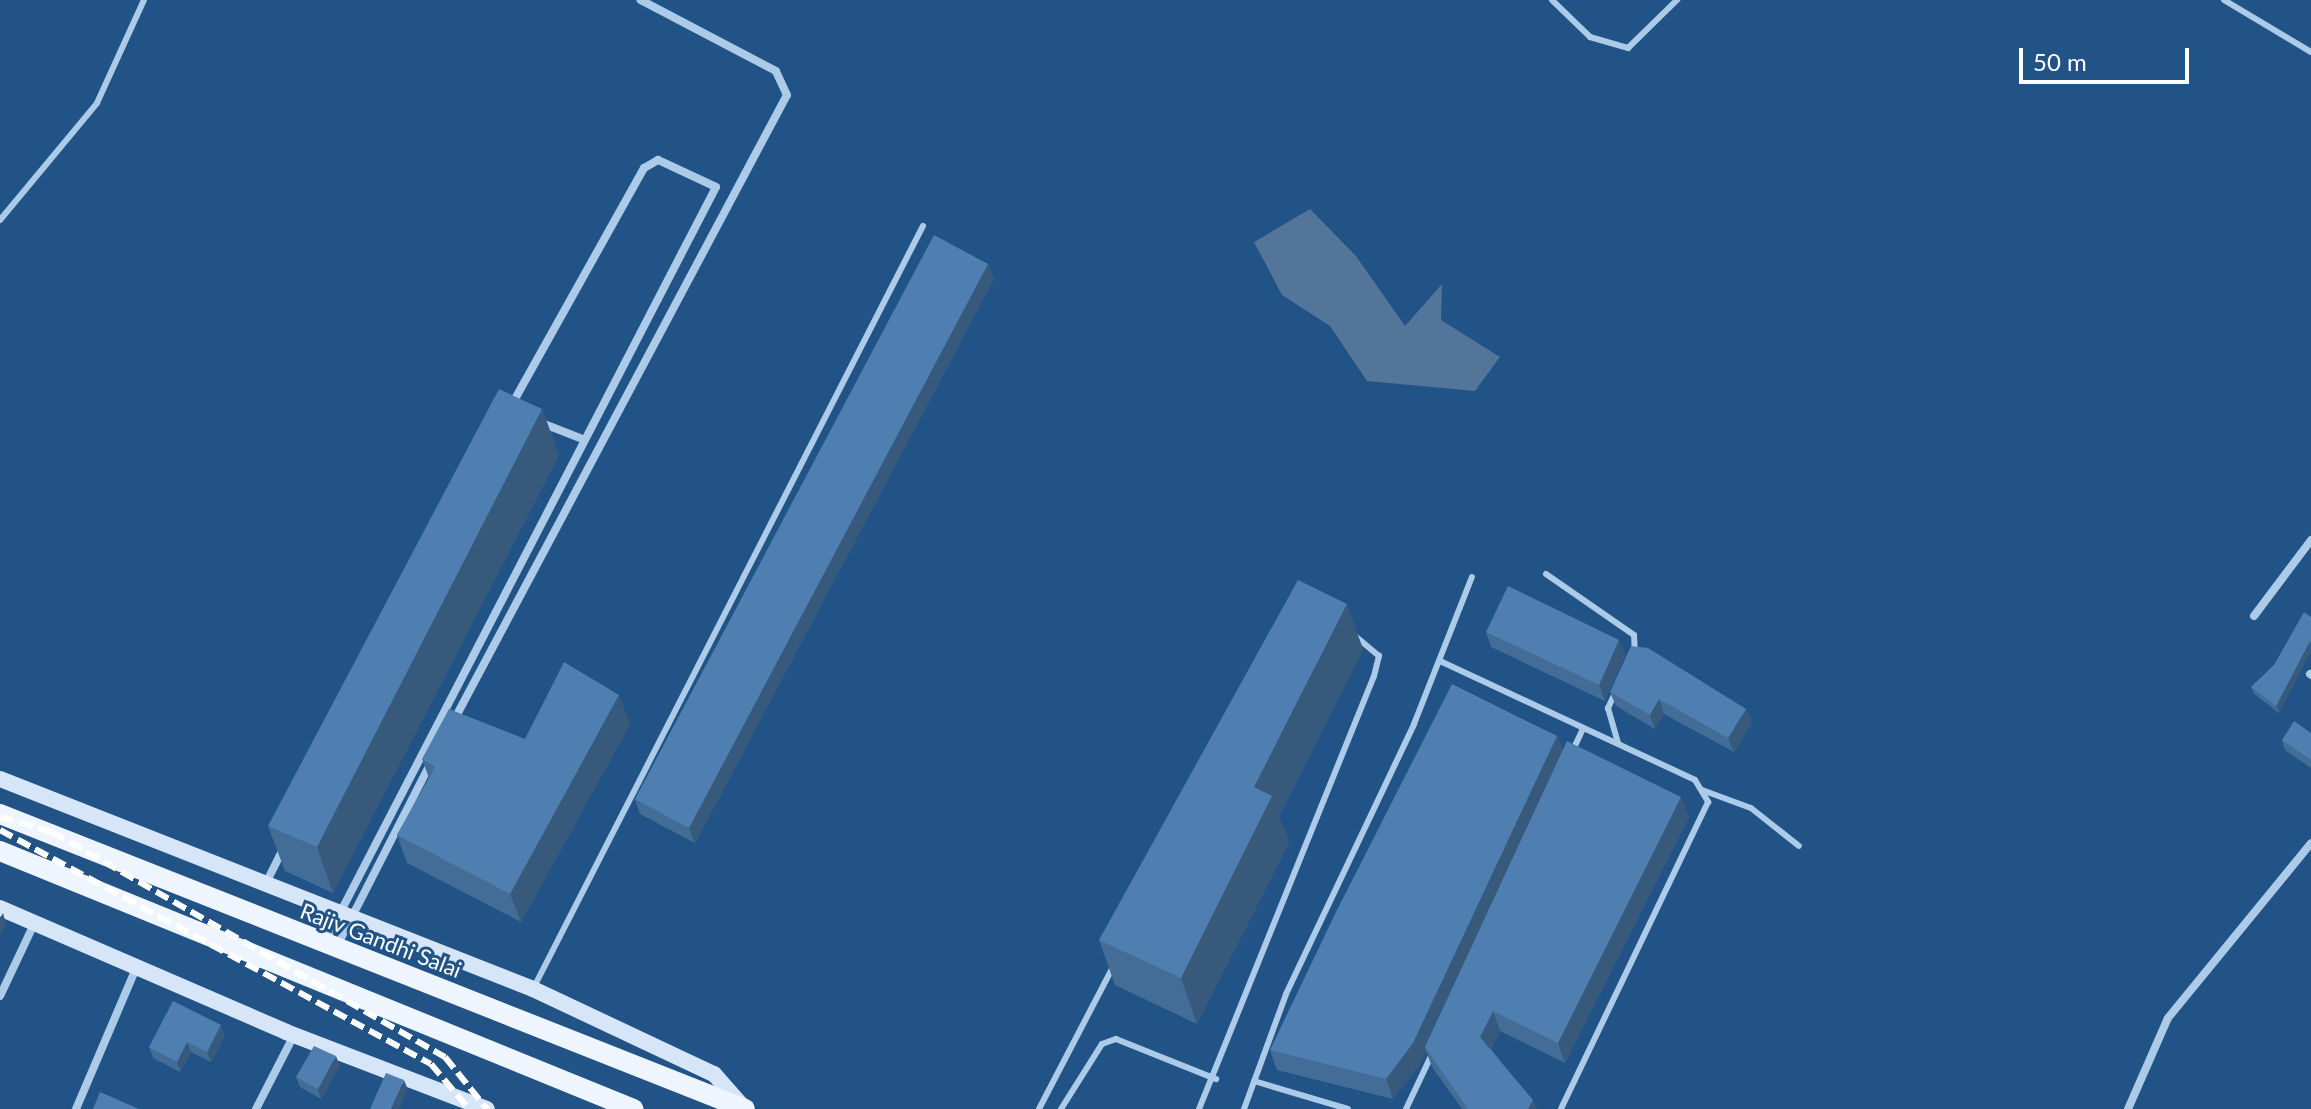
<!DOCTYPE html>
<html>
<head>
<meta charset="utf-8">
<style>
	body { margin:0 }
	#map { position:relative; width:2311px; height:1109px; overflow:hidden; background:#215386; font-family:Lato,sans-serif }
	div>[style] { position:absolute }
	[style*='--x'] { left:calc(var(--x)*1px); top:calc(var(--y)*1px); width:calc(var(--w)*1px); rotate:calc(var(--a)*1deg) }
	.water>* { inset:0; background:#53759a }
	.lane>* { height:6px; margin:-3px; padding:0 3px; transform-origin:3px; border-radius:3px; background:#abcbe9 }
	.street>* { height:8px; margin:-4px; padding:0 4px; transform-origin:4px; border-radius:4px; background:#abcbe9 }
	.secondary>* { height:16px; margin:-8px; padding:0 8px; transform-origin:8px; border-radius:8px; background:#d6e6f8 }
	.primary>* { height:20px; margin:-10px; padding:0 10px; transform-origin:10px; border-radius:10px; background:#eef5fe }
	.rail>* { height:6px; margin-top:-3px; transform-origin:0; background:repeating-linear-gradient(90deg,#fff 0 14px,transparent 0 20px) }
	.wall>* { inset:0; background:#436d97 }
	.shaded-wall>* { inset:0; background:#37597b }
	.building>* { inset:0; background:#4e7fb0 }
	span { translate:-50% -50%; white-space:nowrap; text-align:center; line-height:1.15; -webkit-text-stroke:6px #215386; paint-order:stroke }
	.street-label { font-size:22px; color:#fff }
	.scale { position:absolute; left:2019px; top:48px; width:170px; height:36px; box-sizing:border-box; border:4px solid #fff; border-top:0; padding-left:10px; font-size:24px; line-height:28px; white-space:nowrap; color:#fff; -webkit-text-stroke:6px #215386; paint-order:stroke }
</style>
</head>
<body>
<div id="map">
	<div class="water">
		<div style="clip-path:polygon(1310px 209px,1356px 256px,1405px 326px,1442px 284px,1441px 320px,1500px 357px,1475px 391px,1367px 381px,1330px 326px,1282px 295px,1254px 242px)"></div>
	</div>
	<div class="lane">
		<div style="--x:1552;--y:0;--w:53;--a:44.2"></div>
		<div style="--x:1590;--y:37;--w:40;--a:16"></div>
		<div style="--x:1628;--y:48;--w:69;--a:-44.4"></div>
		<div style="--x:2224;--y:0;--w:101;--a:30.9"></div>
		<div style="--x:0;--y:220;--w:152;--a:-50.3"></div>
		<div style="--x:97;--y:103;--w:113;--a:-65.5"></div>
		<div style="--x:1546;--y:574;--w:107;--a:34.7"></div>
		<div style="--x:1634;--y:635;--w:19;--a:87"></div>
		<div style="--x:1440;--y:661;--w:281;--a:25"></div>
		<div style="--x:1695;--y:780;--w:26;--a:59"></div>
		<div style="--x:1708;--y:802;--w:340;--a:115.6"></div>
		<div style="--x:1615;--y:693;--w:17;--a:115"></div>
		<div style="--x:1608;--y:708;--w:37;--a:74"></div>
		<div style="--x:1573;--y:750;--w:21;--a:-65"></div>
		<div style="--x:1702;--y:790;--w:52;--a:20.2"></div>
		<div style="--x:1751;--y:808;--w:61;--a:38.4"></div>
		<div style="--x:533;--y:989;--w:857;--a:-62.93"></div>
		<div style="--x:1254;--y:1081;--w:98;--a:16.6"></div>
		<div style="--x:1039;--y:1109;--w:160;--a:-62.5"></div>
		<div style="--x:1061;--y:1109;--w:77;--a:-57.8"></div>
		<div style="--x:1102;--y:1044;--w:15;--a:-20"></div>
		<div style="--x:1116;--y:1039;--w:108;--a:21.8"></div>
		<div style="--x:1199;--y:1109;--w:467;--a:-68"></div>
		<div style="--x:1374;--y:676;--w:21;--a:-76"></div>
		<div style="--x:1379;--y:656;--w:35;--a:-140"></div>
		<div style="--x:1244;--y:1109;--w:122;--a:-69.9"></div>
		<div style="--x:1286;--y:994;--w:299;--a:-64.6"></div>
		<div style="--x:1414;--y:724;--w:158;--a:-68.5"></div>
		<div style="--x:1406;--y:1109;--w:61;--a:-64.7"></div>
	</div>
	<div class="street">
		<div style="--x:539;--y:422;--w:44;--a:21.3"></div>
		<div style="--x:2254;--y:616;--w:95;--a:-53.1"></div>
		<div style="--x:2310;--y:674;--w:1;--a:45"></div>
		<div style="--x:453;--y:722;--w:710;--a:-61.96"></div>
		<div style="--x:787;--y:95;--w:26;--a:-115"></div>
		<div style="--x:776;--y:71;--w:153;--a:-152.3"></div>
		<div style="--x:265;--y:885;--w:42;--a:-63.4"></div>
		<div style="--x:325;--y:942;--w:850;--a:-62.62"></div>
		<div style="--x:716;--y:187;--w:64;--a:-155"></div>
		<div style="--x:658;--y:160;--w:16;--a:150"></div>
		<div style="--x:644;--y:168;--w:270;--a:119.2"></div>
		<div style="--x:337;--y:946;--w:207;--a:-62.9"></div>
		<div style="--x:0;--y:996;--w:82;--a:-64.7"></div>
		<div style="--x:76;--y:1109;--w:153;--a:-66.9"></div>
		<div style="--x:256;--y:1109;--w:83;--a:-62.8"></div>
		<div style="--x:2128;--y:1109;--w:99;--a:-66.3"></div>
		<div style="--x:2168;--y:1018;--w:226;--a:-50.7"></div>
	</div>
	<div class="secondary">
		<div style="--x:0;--y:779;--w:573;--a:21.5"></div>
		<div style="--x:533;--y:989;--w:200;--a:25.2"></div>
		<div style="--x:714;--y:1074;--w:45;--a:48.6"></div>
		<div style="--x:0;--y:908;--w:312;--a:23.4"></div>
		<div style="--x:286;--y:1032;--w:215;--a:21"></div>
	</div>
	<div class="primary">
		<div style="--x:0;--y:814;--w:801;--a:21.6"></div>
		<div style="--x:0;--y:851;--w:684;--a:22.17"></div>
	</div>
	<div class="rail">
		<div style="--x:0;--y:817;--w:54;--a:16.1"></div>
		<div style="--x:52;--y:832;--w:453;--a:29.8"></div>
		<div style="--x:445;--y:1057;--w:67;--a:51.1"></div>
		<div style="--x:0;--y:830;--w:490;--a:28.5"></div>
		<div style="--x:431;--y:1064;--w:59;--a:49.8"></div>
	</div>
	<div class="wall">
		<div style="clip-path:polygon(988px 264px,994px 279px,695px 843px,640px 814px,635px 799px)"></div>
		<div style="clip-path:polygon(542px 409px,559px 455px,333px 893px,285px 871px,268px 826px)"></div>
		<div style="clip-path:polygon(2311px 617px,2311px 651px,2279px 713px,2254px 694px,2251px 687px,2274px 665px)"></div>
		<div style="clip-path:polygon(1486px 632px,1625px 655px,1605px 701px,1491px 647px)"></div>
		<div style="clip-path:polygon(1363px 649px,1279px 816px,1289px 842px,1197px 1024px,1115px 985px,1099px 940px)"></div>
		<div style="clip-path:polygon(1610px 692px,1746px 709px,1752px 723px,1734px 752px,1664px 714px,1655px 729px,1616px 706px)"></div>
		<div style="clip-path:polygon(630px 724px,521px 922px,407px 863px,397px 835px,429px 778px,422px 759px,525px 739px)"></div>
		<div style="clip-path:polygon(2311px 733px,2311px 768px,2285px 750px,2282px 740px)"></div>
		<div style="clip-path:polygon(1557px 736px,1563px 751px,1689px 817px,1565px 1063px,1500px 1031px,1491px 1049px,1537px 1109px,1462px 1109px,1432px 1067px,1426px 1051px,1421px 1063px,1393px 1099px,1277px 1070px,1270px 1050px)"></div>
		<div style="clip-path:polygon(225px 1036px,211px 1062px,191px 1052px,180px 1072px,153px 1058px,149px 1047px)"></div>
		<div style="clip-path:polygon(340px 1066px,321px 1099px,300px 1087px,296px 1077px)"></div>
	</div>
	<div class="shaded-wall">
		<div style="clip-path:polygon(988px 264px,994px 279px,695px 843px,689px 828px)"></div>
		<div style="clip-path:polygon(542px 409px,559px 455px,333px 893px,317px 847px)"></div>
		<div style="clip-path:polygon(1347px 604px,1363px 649px,1279px 816px,1289px 842px,1197px 1024px,1181px 978px,1254px 787px)"></div>
		<div style="clip-path:polygon(1619px 640px,1625px 655px,1605px 701px,1599px 685px)"></div>
		<div style="clip-path:polygon(2310px 641px,2311px 651px,2279px 713px,2276px 706px)"></div>
		<div style="clip-path:polygon(619px 695px,630px 724px,521px 922px,510px 894px)"></div>
		<div style="clip-path:polygon(1659px 699px,1664px 714px,1655px 729px,1650px 715px)"></div>
		<div style="clip-path:polygon(1746px 709px,1752px 723px,1734px 752px,1728px 738px)"></div>
		<div style="clip-path:polygon(1557px 736px,1564px 755px,1425px 1047px,1426px 1051px,1421px 1063px,1393px 1099px,1386px 1079px)"></div>
		<div style="clip-path:polygon(1681px 797px,1689px 817px,1565px 1063px,1558px 1043px)"></div>
		<div style="clip-path:polygon(3px 913px,6px 924px,0 935px,0 918px)"></div>
		<div style="clip-path:polygon(1493px 1011px,1500px 1031px,1487px 1057px,1480px 1037px)"></div>
		<div style="clip-path:polygon(221px 1025px,225px 1036px,211px 1062px,207px 1052px)"></div>
		<div style="clip-path:polygon(187px 1042px,191px 1052px,180px 1072px,177px 1062px)"></div>
		<div style="clip-path:polygon(336px 1056px,340px 1066px,321px 1099px,318px 1089px)"></div>
		<div style="clip-path:polygon(404px 1080px,408px 1090px,399px 1109px,391px 1109px)"></div>
		<div style="clip-path:polygon(1533px 1100px,1537px 1109px,1528px 1109px)"></div>
	</div>
	<div class="building">
		<div style="clip-path:polygon(934px 235px,988px 264px,689px 828px,635px 799px)"></div>
		<div style="clip-path:polygon(499px 389px,542px 409px,317px 847px,268px 826px)"></div>
		<div style="clip-path:polygon(1298px 580px,1347px 604px,1254px 787px,1272px 796px,1181px 978px,1099px 940px)"></div>
		<div style="clip-path:polygon(1508px 586px,1619px 640px,1599px 685px,1486px 632px)"></div>
		<div style="clip-path:polygon(2304px 612px,2311px 617px,2311px 642px,2310px 641px,2276px 706px,2251px 687px,2274px 665px)"></div>
		<div style="clip-path:polygon(1631px 646px,1648px 648px,1746px 709px,1728px 738px,1659px 699px,1650px 715px,1610px 692px)"></div>
		<div style="clip-path:polygon(564px 662px,619px 695px,510px 894px,397px 835px,435px 767px,422px 759px,449px 709px,525px 739px)"></div>
		<div style="clip-path:polygon(1452px 684px,1557px 736px,1413px 1043px,1386px 1079px,1270px 1050px,1335px 914px)"></div>
		<div style="clip-path:polygon(2294px 721px,2311px 733px,2311px 760px,2282px 740px)"></div>
		<div style="clip-path:polygon(1567px 741px,1681px 797px,1558px 1043px,1493px 1011px,1480px 1037px,1533px 1100px,1528px 1109px,1468px 1109px,1425px 1047px)"></div>
		<div style="clip-path:polygon(173px 1001px,221px 1025px,207px 1052px,187px 1042px,177px 1062px,149px 1047px)"></div>
		<div style="clip-path:polygon(314px 1046px,336px 1056px,318px 1089px,296px 1077px)"></div>
		<div style="clip-path:polygon(386px 1073px,404px 1080px,391px 1109px,370px 1109px)"></div>
		<div style="clip-path:polygon(100px 1092px,139px 1109px,93px 1109px)"></div>
	</div>
	<div class="street-label">
		<span style="left:381px;top:940px;rotate:21deg">Rajiv Gandhi Salai</span>
	</div>
	<div class="scale">50 m</div>
</div>
</body>
</html>
